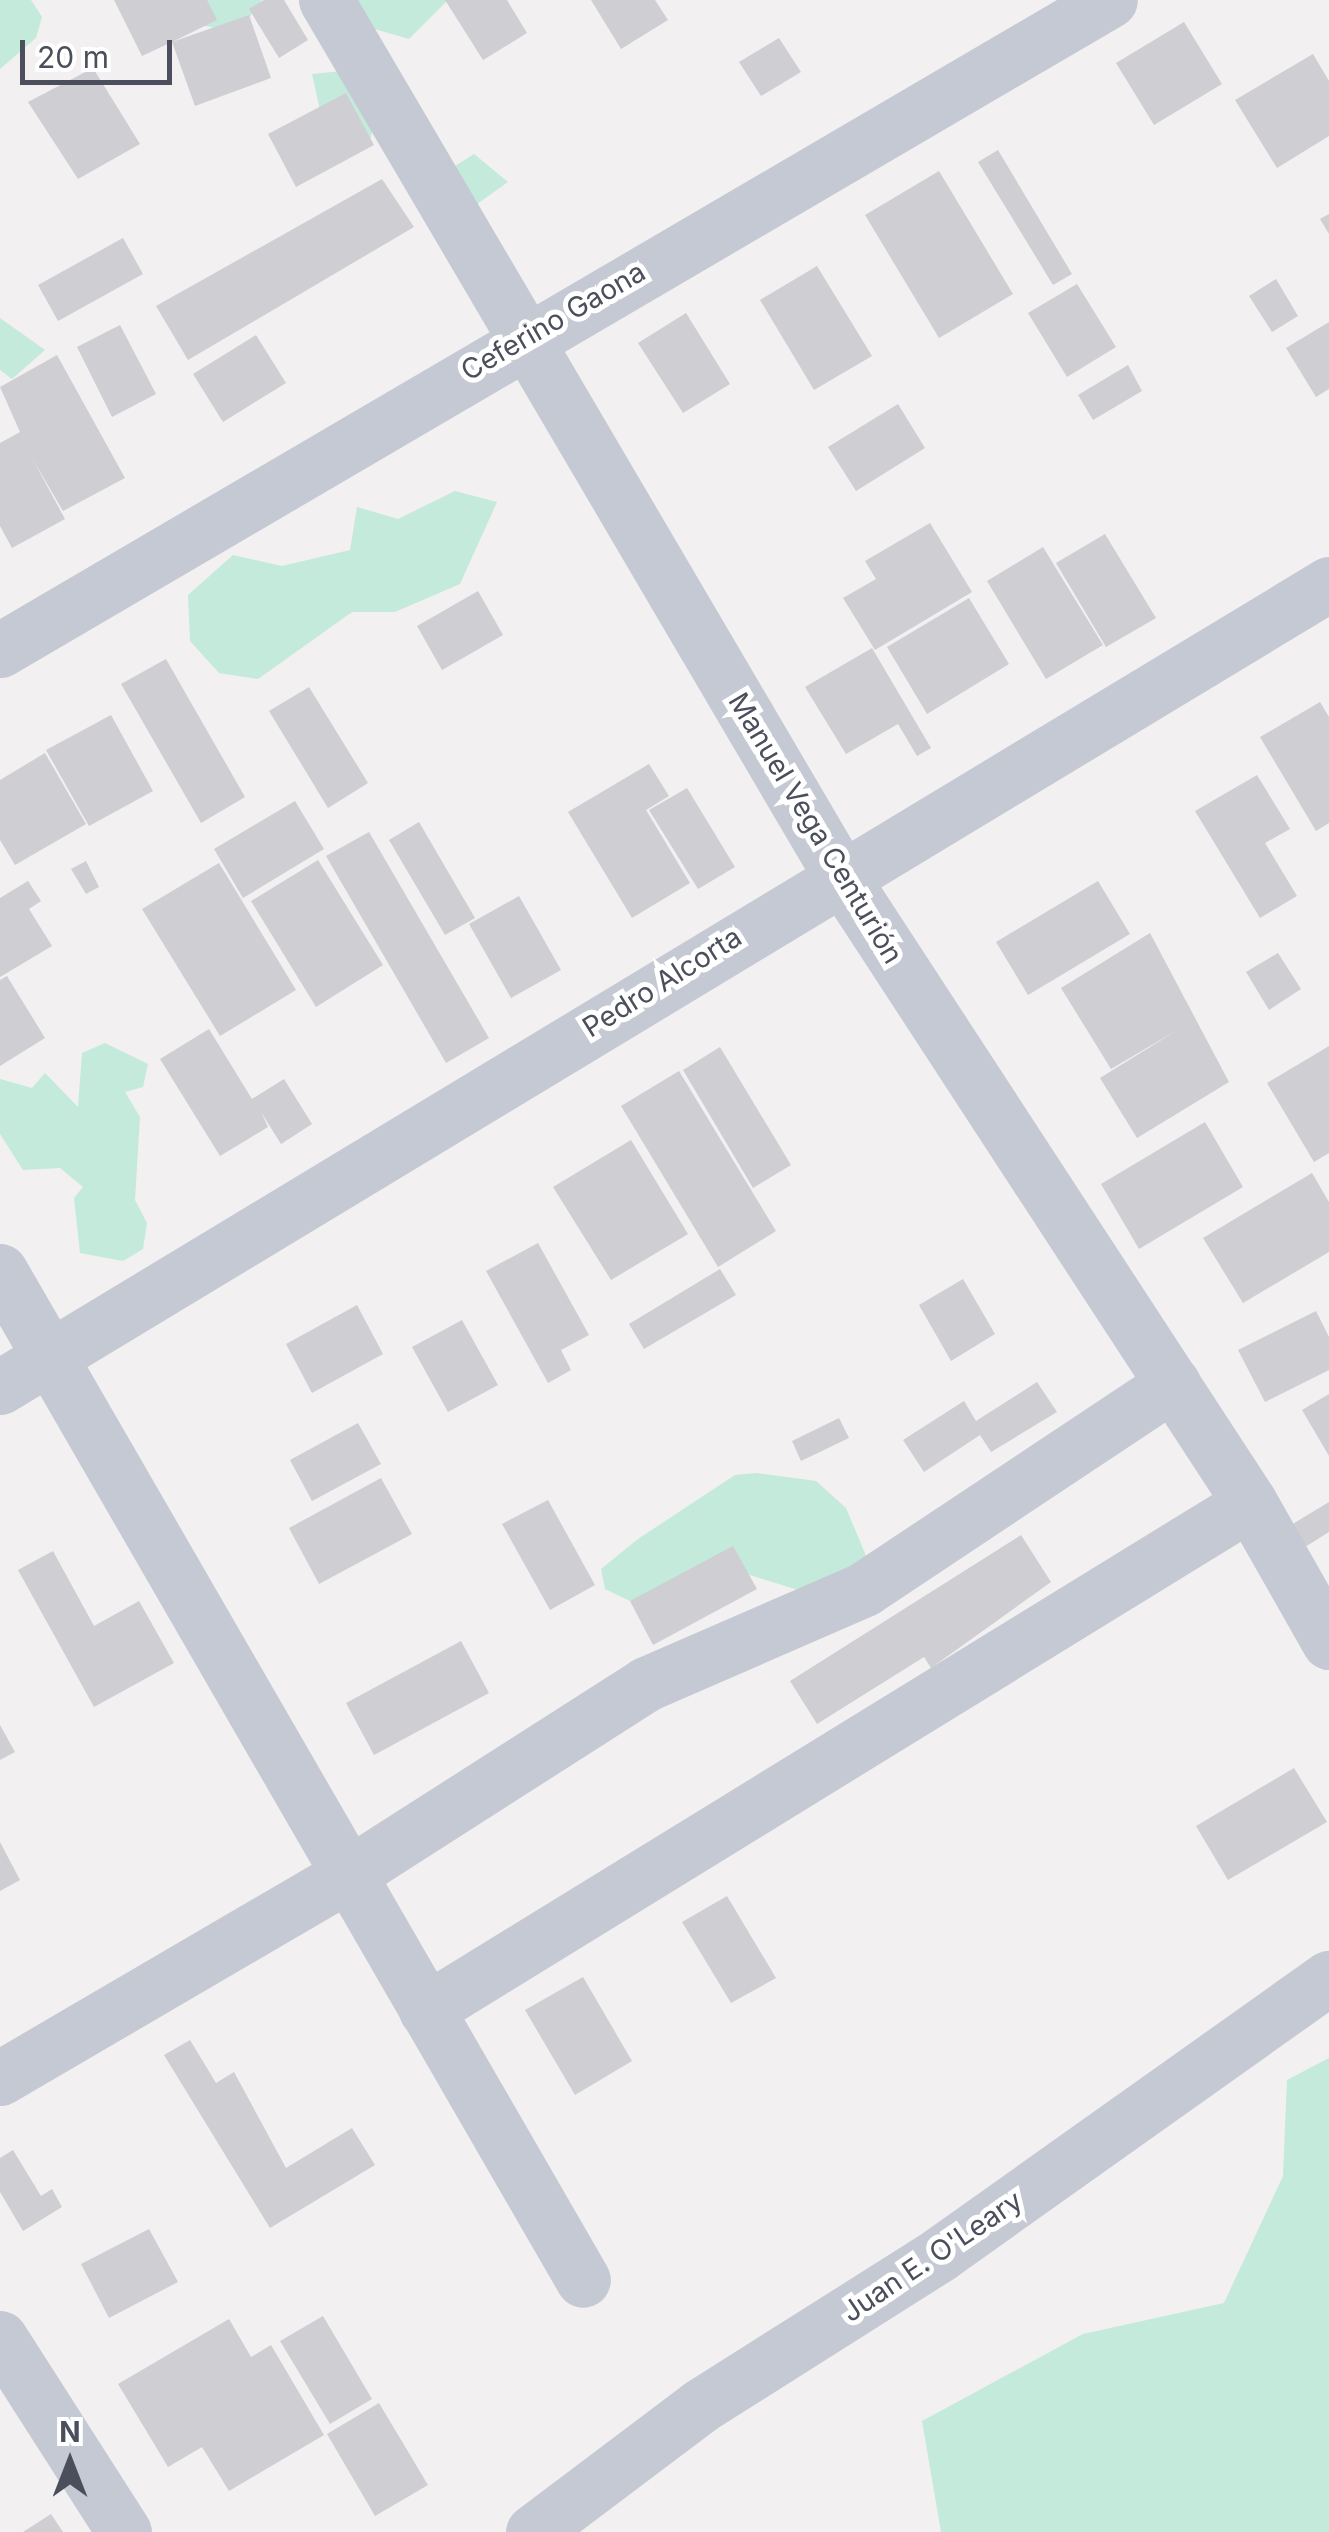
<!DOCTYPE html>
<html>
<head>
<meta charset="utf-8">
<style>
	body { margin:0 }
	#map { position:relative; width:1329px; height:2532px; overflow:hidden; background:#f2f0f0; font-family:Inter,sans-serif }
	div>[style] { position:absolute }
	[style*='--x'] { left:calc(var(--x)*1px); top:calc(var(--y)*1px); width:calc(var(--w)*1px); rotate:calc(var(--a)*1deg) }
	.green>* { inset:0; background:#c3eada }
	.building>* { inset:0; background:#ceced3 }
	.minor>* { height:55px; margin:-27.5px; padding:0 27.5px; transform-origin:27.5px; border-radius:27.5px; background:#c5c9d3 }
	span { translate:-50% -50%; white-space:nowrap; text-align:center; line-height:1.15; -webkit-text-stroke:10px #fff; paint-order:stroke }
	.street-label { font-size:28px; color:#4a4f5b }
	.north { position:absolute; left:20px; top:2412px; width:100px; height:100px; -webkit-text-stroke:8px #fff; paint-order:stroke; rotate:0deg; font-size:28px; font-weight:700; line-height:40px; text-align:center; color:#4a4f5b }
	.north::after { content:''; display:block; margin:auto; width:35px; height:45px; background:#4a4f5b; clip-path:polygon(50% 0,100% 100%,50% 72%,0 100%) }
	.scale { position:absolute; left:20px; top:40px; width:152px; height:45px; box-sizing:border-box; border:5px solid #4a4f5b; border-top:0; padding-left:12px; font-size:30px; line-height:35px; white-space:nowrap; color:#4a4f5b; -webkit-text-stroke:8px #fff; paint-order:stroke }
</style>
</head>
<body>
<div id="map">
	<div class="green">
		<div style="clip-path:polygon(0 0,31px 0,42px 17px,36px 38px,0 69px)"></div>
		<div style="clip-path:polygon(182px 0,262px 0,238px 33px,197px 24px)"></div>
		<div style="clip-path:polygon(350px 0,448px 0,409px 39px,364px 26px)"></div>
		<div style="clip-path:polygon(353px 70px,379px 106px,368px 148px,326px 138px,312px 74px)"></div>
		<div style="clip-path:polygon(474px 154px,508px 182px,470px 209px,438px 177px)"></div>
		<div style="clip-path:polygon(0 318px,45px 350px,12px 379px,0 370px)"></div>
		<div style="clip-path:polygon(455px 491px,497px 502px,460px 584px,395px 612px,352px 612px,258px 679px,219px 673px,190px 641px,188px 595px,233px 555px,282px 566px,350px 550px,357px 507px,398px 519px)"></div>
		<div style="clip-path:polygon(105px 1043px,148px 1064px,143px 1087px,125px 1092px,140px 1117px,135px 1200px,147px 1223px,143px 1249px,123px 1261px,80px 1253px,74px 1198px,83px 1187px,60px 1168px,23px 1170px,0 1134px,0 1079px,32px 1088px,45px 1073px,78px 1107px,82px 1053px)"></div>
		<div style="clip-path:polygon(757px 1473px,816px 1481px,846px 1508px,869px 1563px,798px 1590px,724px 1567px,630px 1601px,605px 1589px,601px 1569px,638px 1539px,735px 1475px)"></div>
		<div style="clip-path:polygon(1329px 2058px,1329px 2532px,941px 2532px,922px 2421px,1083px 2334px,1224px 2303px,1283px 2176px,1287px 2080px)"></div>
	</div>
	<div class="building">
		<div style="clip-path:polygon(114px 0,207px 0,217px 20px,172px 42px,249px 15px,271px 78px,195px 106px,172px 42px,142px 56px)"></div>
		<div style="clip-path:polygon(264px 0,284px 0,308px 40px,279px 58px,249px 9px)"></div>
		<div style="clip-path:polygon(445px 0,507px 0,527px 33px,483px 60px)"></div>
		<div style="clip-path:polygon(591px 0,655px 0,668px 20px,621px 49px)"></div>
		<div style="clip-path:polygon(1184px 22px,1222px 84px,1154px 125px,1116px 63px)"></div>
		<div style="clip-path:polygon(779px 38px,801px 72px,761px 96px,739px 62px)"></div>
		<div style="clip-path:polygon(1313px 54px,1329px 81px,1329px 136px,1277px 168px,1235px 100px)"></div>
		<div style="clip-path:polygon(93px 68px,140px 144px,78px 179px,28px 102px)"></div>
		<div style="clip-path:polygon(346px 93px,374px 145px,296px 187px,268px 134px)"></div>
		<div style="clip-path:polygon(998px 150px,1072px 274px,1053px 285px,978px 162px)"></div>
		<div style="clip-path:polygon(939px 171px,1013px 294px,939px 338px,865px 215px)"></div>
		<div style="clip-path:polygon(382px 179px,414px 227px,188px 360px,156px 306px)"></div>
		<div style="clip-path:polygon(1329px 214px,1329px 234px,1320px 219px)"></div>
		<div style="clip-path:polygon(123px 238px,143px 274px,58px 321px,38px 285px)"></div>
		<div style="clip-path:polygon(817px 266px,872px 356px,814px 390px,760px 300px)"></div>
		<div style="clip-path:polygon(1276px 279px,1298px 316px,1272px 332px,1249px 296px)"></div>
		<div style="clip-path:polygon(1077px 284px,1116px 347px,1067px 377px,1028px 313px)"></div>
		<div style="clip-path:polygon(686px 313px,730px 384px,683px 413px,638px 343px)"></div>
		<div style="clip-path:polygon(1329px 322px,1329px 389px,1316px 397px,1286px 348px)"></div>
		<div style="clip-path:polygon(120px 325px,156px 394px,112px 417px,77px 347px)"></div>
		<div style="clip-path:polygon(256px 335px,286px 383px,223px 422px,193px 374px)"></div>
		<div style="clip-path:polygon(57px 355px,125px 478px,63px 511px,32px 458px,65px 519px,12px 548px,0 526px,0 443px,20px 432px,0 387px)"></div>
		<div style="clip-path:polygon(1128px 365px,1142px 391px,1093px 420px,1078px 395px)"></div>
		<div style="clip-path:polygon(898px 404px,925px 448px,856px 491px,828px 447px)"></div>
		<div style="clip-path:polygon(930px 523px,972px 592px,875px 650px,843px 598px,876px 579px,865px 561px)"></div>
		<div style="clip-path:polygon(1105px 534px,1156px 618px,1106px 647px,1056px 563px)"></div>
		<div style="clip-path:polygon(1043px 547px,1103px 645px,1046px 679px,987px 581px)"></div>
		<div style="clip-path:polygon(478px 591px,503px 635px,442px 670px,417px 626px)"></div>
		<div style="clip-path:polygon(969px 598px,1009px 664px,927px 714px,887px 647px)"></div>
		<div style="clip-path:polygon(872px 648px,931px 748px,917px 756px,898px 724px,846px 754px,805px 687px)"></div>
		<div style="clip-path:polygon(166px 659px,245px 797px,201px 823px,121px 684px)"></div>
		<div style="clip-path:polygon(309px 687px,368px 783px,328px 808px,269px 711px)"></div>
		<div style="clip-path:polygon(1320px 702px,1329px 717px,1329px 823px,1316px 831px,1260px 737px)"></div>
		<div style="clip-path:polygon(111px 715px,153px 791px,89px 826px,46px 750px)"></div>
		<div style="clip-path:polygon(45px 753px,86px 824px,15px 865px,0 840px,0 780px)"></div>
		<div style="clip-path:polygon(649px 764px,669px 796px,646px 810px,690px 883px,632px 918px,568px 812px)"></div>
		<div style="clip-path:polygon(1257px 775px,1290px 829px,1265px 843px,1297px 896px,1260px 918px,1195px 811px)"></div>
		<div style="clip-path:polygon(687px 788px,735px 867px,698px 889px,649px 810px)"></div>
		<div style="clip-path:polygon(295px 801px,324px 849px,243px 898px,214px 849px)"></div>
		<div style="clip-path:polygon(419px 822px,475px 918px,445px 935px,389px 840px)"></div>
		<div style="clip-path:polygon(369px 832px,489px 1038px,446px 1063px,326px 856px)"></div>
		<div style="clip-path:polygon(318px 860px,383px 965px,316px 1007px,251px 901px)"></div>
		<div style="clip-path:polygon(86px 861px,99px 887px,86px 894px,71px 869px)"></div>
		<div style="clip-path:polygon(219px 863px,296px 990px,220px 1036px,142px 909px)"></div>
		<div style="clip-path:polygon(28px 881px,41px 901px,29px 909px,52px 946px,0 977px,0 898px)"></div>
		<div style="clip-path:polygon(1098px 881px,1130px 934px,1028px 995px,996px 942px)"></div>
		<div style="clip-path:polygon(519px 896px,561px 970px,511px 998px,469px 924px)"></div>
		<div style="clip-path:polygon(1150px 933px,1229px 1082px,1137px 1138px,1100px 1078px,1179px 1029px,1111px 1069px,1061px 988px)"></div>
		<div style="clip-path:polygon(1278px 953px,1301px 989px,1269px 1010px,1246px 972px)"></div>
		<div style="clip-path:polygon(7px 976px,45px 1038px,0 1066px,0 980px)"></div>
		<div style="clip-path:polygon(209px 1029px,252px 1099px,284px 1079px,312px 1124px,281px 1144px,261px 1112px,268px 1127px,220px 1156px,160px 1059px)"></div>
		<div style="clip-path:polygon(1329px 1046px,1329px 1153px,1314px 1162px,1267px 1083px)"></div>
		<div style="clip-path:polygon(720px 1047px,791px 1165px,753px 1188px,683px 1070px)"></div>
		<div style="clip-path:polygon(679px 1071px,776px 1231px,718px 1267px,621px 1106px)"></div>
		<div style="clip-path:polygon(1205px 1122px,1243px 1187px,1139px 1249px,1101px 1184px)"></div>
		<div style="clip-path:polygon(631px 1140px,688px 1234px,611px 1280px,553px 1187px)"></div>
		<div style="clip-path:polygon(1312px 1173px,1329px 1202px,1329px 1252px,1243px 1303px,1203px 1238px)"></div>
		<div style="clip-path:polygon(538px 1243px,589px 1335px,561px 1350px,571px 1370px,548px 1383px,486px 1271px)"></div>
		<div style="clip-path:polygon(720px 1269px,736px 1295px,644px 1349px,629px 1324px)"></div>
		<div style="clip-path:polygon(963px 1279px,995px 1334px,951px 1361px,919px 1305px)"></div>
		<div style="clip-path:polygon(357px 1305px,383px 1354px,312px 1393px,286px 1344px)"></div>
		<div style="clip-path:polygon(1316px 1311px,1329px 1337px,1329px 1370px,1265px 1402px,1238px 1350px)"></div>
		<div style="clip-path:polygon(462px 1320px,498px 1385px,448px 1412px,412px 1347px)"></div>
		<div style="clip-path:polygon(1037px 1382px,1057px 1412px,991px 1452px,980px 1435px,924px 1472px,903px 1440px,964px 1401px,976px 1421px)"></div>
		<div style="clip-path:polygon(1329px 1394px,1329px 1456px,1302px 1410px)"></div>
		<div style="clip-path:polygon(839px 1418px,849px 1438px,801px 1461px,792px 1441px)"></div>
		<div style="clip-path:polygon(358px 1423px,381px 1464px,312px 1501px,290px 1460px)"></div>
		<div style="clip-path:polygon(381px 1478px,412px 1534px,319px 1584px,289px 1528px)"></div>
		<div style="clip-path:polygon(548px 1500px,595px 1585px,550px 1610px,502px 1524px)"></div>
		<div style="clip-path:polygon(1329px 1502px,1329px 1532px,1305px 1547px,1291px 1525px)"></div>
		<div style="clip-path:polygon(1021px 1535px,1051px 1582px,931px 1668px,924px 1657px,817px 1724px,790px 1681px)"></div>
		<div style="clip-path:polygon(733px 1546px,757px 1589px,653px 1645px,630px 1601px)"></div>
		<div style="clip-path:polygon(53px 1551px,94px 1626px,139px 1601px,174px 1663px,94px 1707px,18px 1570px)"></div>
		<div style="clip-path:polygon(461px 1641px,489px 1693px,374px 1755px,346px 1703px)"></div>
		<div style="clip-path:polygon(0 1725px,15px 1752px,0 1760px)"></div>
		<div style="clip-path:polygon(1294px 1768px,1327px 1822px,1228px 1880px,1196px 1826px)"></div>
		<div style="clip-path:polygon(0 1842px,20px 1880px,0 1891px)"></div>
		<div style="clip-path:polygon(727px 1896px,776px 1978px,731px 2003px,682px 1922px)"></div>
		<div style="clip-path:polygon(583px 1977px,632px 2061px,575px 2095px,525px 2010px)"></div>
		<div style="clip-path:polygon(190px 2040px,216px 2083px,234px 2072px,286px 2168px,352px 2128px,375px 2165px,270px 2228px,164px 2055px)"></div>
		<div style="clip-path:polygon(13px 2150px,41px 2196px,52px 2189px,62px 2207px,23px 2231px,0 2192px,0 2158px)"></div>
		<div style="clip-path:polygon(149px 2229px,178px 2282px,109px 2318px,81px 2264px)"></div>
		<div style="clip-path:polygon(323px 2316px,372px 2399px,330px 2424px,280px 2341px)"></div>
		<div style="clip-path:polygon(229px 2319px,251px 2357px,271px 2345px,324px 2435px,229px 2491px,202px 2447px,168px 2467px,118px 2384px)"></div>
		<div style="clip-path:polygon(379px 2403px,428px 2485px,375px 2516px,327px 2434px)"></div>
		<div style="clip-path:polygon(51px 2514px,63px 2532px,23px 2532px)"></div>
	</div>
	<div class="minor">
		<div style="--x:326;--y:0;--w:1013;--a:59.56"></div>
		<div style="--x:839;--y:873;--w:752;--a:56.88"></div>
		<div style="--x:1250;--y:1503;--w:160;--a:60.4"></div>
		<div style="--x:0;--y:650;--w:1286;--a:-30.35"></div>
		<div style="--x:0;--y:1271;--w:1165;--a:59.98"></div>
		<div style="--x:0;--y:1387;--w:1553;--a:-31.14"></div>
		<div style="--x:426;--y:2010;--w:967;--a:-31.6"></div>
		<div style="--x:0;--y:2078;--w:404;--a:-30.3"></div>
		<div style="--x:349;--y:1874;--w:353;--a:-32.6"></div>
		<div style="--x:646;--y:1684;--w:238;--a:-23.5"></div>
		<div style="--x:864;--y:1589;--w:371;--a:-33.6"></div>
		<div style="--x:0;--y:2338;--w:230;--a:57.4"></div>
		<div style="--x:533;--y:2532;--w:209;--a:-37"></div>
		<div style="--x:700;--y:2406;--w:284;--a:-32.3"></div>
		<div style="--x:940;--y:2254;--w:477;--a:-35.4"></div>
	</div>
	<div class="street-label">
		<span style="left:553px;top:321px;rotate:-30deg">Ceferino Gaona</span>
		<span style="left:816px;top:828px;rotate:59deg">Manuel Vega Centurión</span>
		<span style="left:662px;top:982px;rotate:-32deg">Pedro Alcorta</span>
		<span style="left:932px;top:2256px;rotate:-34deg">Juan E. O'Leary</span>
	</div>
	<div class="north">N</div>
	<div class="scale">20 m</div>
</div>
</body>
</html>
